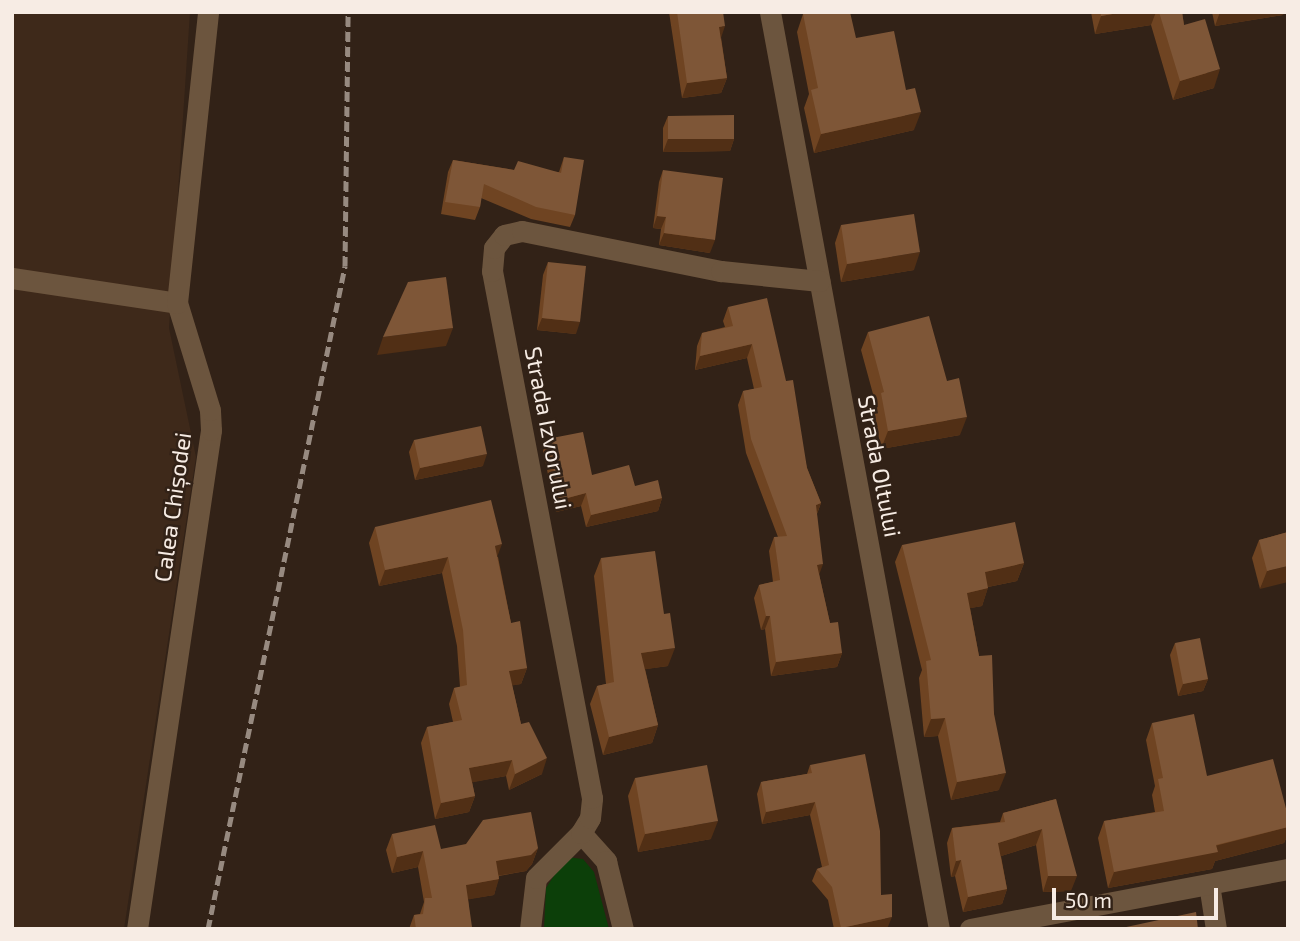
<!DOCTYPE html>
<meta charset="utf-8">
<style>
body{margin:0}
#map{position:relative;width:1300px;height:941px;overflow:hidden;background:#322217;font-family:"Exo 2",sans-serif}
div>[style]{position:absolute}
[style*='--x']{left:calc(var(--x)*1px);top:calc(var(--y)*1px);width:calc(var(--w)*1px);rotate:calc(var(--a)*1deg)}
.built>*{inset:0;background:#3e291a}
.green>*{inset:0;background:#0c3f09}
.minor>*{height:21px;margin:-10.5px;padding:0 10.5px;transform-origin:10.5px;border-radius:10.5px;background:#6c553e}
.rail>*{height:5px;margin-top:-2.5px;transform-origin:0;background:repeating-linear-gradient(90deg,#978a80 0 10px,transparent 0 15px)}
.wall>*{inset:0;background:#6f4422}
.shaded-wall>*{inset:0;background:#512f15}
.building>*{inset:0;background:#7e5637}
span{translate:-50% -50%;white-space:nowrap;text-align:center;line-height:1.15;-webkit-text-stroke:5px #322217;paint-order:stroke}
.street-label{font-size:23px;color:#f7ece4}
.frame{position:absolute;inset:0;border:14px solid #f7ece4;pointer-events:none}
.scale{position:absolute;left:1052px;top:888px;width:166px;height:32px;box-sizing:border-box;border:4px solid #f7ece4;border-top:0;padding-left:9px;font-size:21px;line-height:24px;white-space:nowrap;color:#f7ece4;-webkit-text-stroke:5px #322217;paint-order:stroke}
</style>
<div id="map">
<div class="built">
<div style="clip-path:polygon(12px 12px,190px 12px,169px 328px,196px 457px,124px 929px,12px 929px)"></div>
</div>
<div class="green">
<div style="clip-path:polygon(566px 857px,583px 859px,594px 872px,609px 929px,544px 929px,546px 888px)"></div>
</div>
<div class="minor">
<div style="--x:770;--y:12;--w:932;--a:79.56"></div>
<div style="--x:12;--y:278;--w:167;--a:8.6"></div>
<div style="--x:581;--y:833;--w:38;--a:48"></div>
<div style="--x:606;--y:861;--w:70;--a:76"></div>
<div style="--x:1209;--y:884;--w:46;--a:81.2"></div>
<div style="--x:137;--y:929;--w:504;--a:-81.56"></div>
<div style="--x:211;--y:430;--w:20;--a:-93"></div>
<div style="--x:210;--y:410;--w:112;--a:-107.1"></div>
<div style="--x:177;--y:303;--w:293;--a:-83.9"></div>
<div style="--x:530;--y:929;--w:51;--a:-83.3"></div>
<div style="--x:536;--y:878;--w:64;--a:-45"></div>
<div style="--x:581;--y:833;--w:17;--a:-59"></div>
<div style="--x:590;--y:818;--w:20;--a:-84"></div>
<div style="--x:592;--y:798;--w:536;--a:-100.74"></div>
<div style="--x:492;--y:271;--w:23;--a:-85"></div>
<div style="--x:494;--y:248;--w:16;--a:-52"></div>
<div style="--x:504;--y:235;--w:18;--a:-13"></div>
<div style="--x:522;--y:231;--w:203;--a:11.4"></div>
<div style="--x:721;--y:271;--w:99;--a:5.8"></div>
<div style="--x:970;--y:929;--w:324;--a:-10.7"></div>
</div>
<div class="rail">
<div style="--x:208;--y:929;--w:677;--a:-78.32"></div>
<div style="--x:345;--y:266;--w:254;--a:-89.3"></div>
</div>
<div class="wall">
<div style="clip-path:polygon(669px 12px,723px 12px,721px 37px,727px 78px,721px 93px,682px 98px)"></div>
<div style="clip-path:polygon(1091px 12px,1182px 12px,1184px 25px,1214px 88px,1173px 100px,1151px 25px,1095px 34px)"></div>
<div style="clip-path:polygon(1212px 12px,1284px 12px,1283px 15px,1215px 26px)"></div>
<div style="clip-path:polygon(803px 14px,856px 38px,914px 130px,814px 153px,804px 108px,809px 94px,797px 32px)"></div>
<div style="clip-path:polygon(668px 116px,734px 139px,730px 151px,663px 152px,663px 128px)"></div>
<div style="clip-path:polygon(564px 157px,575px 215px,570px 227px,531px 219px,481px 198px,480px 207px,475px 220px,441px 214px,448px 172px,453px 160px,514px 170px,559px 172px)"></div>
<div style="clip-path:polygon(663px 170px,710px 253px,659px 245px,661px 229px,653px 228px,659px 182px)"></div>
<div style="clip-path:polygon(841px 225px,914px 270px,841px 282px,835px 243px)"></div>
<div style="clip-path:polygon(548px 262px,576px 334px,537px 330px,543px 275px)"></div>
<div style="clip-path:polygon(728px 307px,786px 381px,807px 468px,821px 503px,817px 514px,819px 574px,830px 623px,842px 653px,837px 667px,771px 676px,765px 629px,761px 630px,754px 598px,759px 585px,773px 582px,769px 551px,774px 537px,778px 537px,746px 453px,738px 405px,743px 391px,754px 389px,747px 358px,695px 370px,697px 346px,702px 333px,725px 327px,723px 321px)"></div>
<div style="clip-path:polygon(868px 332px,960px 435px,881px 449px,874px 411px,876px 405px,861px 350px)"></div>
<div style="clip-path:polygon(547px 439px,592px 475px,635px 486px,662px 498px,658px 511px,586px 527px,581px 506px,556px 512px,543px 451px)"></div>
<div style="clip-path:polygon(414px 440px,483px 466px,415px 480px,409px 452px)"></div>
<div style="clip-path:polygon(375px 527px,498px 557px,511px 623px,527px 668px,521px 684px,512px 685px,521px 724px,542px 774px,509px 790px,506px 776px,472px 782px,475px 796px,469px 812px,435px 819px,421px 743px,427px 727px,453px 722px,449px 704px,454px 688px,460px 687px,457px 646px,442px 573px,379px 586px,369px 543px)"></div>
<div style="clip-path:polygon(1288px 532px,1260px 589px,1252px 558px,1259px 540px)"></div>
<div style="clip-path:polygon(902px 545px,1024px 563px,1017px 581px,988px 587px,982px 606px,970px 608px,979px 656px,994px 714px,999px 790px,951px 800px,938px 736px,924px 737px,919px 678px,922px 670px,895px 562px)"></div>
<div style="clip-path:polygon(601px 558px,668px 666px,645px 669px,658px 725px,652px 743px,603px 755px,590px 704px,597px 686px,606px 684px,594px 576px)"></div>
<div style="clip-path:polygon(1175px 643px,1208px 679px,1203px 691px,1178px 696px,1170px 655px)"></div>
<div style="clip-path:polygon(1152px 723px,1207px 776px,1288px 816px,1288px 834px,1284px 843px,1215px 861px,1212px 869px,1108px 888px,1098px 838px,1104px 821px,1155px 812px,1152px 795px,1155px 786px,1146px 740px)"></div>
<div style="clip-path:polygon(810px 765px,881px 895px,887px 929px,834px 929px,828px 900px,812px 881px,817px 869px,822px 867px,810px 815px,762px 824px,757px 794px,761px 782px,807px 774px)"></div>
<div style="clip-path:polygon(635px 778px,711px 839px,638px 852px,628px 796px)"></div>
<div style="clip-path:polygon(1056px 799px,1071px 891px,1043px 892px,1036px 845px,1001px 856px,1007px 889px,1002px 904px,963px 912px,955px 876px,951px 877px,947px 843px,952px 828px,1000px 822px,1003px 813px)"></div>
<div style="clip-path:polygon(392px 834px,441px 849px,538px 848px,532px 864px,526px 871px,499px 876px,494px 895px,468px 899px,471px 929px,409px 929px,414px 915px,420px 914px,424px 902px,418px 867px,392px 873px,386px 850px)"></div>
</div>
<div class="shaded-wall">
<div style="clip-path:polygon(1124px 12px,1156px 12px,1151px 25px,1095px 34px,1101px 16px)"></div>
<div style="clip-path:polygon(1220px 12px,1284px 12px,1283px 15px,1215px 26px)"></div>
<div style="clip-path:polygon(725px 26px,720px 41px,719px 27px)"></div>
<div style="clip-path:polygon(1220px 69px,1214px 88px,1173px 100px,1180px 81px)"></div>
<div style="clip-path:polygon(727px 78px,721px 93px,682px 98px,687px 83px)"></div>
<div style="clip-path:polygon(921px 112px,914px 130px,814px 153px,821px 134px)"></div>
<div style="clip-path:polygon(668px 139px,734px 139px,730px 151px,663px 152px)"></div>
<div style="clip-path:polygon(657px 216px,666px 217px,661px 229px,653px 228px)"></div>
<div style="clip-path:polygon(664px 233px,715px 240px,710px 253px,659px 245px)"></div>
<div style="clip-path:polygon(920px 252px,914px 270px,841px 282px,847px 264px)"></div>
<div style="clip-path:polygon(542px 318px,580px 322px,576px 334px,537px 330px)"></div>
<div style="clip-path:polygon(453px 328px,446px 346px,377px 355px,383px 337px)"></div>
<div style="clip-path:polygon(752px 344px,747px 358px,695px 370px,700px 356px)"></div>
<div style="clip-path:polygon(967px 417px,960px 435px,881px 449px,888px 431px)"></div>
<div style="clip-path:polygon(487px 454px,483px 466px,415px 480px,420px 468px)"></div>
<div style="clip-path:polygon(586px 493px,581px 506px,556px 512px,560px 500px)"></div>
<div style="clip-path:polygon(662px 498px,658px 511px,586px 527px,591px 515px)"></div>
<div style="clip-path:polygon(821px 503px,816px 516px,816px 505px)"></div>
<div style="clip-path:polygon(502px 544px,496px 560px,495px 546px)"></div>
<div style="clip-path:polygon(448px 557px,442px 573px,379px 586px,385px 570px)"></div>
<div style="clip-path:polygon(1024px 563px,1017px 581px,978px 589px,985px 572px)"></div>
<div style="clip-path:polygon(823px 564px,818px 578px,817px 565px)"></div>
<div style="clip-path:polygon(1288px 566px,1288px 582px,1260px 589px,1267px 571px)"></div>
<div style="clip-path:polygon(988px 588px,982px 606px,961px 610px,967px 593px)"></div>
<div style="clip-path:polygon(766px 616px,770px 616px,765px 629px,761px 630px)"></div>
<div style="clip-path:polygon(675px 648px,668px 666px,634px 671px,641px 653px)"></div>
<div style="clip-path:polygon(842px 653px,837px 667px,771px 676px,776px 662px)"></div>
<div style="clip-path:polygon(527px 668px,521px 684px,503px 687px,509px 671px)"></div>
<div style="clip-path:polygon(1208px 679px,1203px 691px,1178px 696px,1183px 684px)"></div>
<div style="clip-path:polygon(945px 718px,938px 736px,924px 737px,931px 719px)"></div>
<div style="clip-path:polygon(658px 725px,652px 743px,603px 755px,609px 737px)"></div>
<div style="clip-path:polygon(547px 758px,542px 774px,509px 790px,515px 774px)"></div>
<div style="clip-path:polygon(512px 760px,506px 776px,464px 784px,469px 768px)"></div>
<div style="clip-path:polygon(1006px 773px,999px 790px,951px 800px,957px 782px)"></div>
<div style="clip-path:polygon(475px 796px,469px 812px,435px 819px,441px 803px)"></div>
<div style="clip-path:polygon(815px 802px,810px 815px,762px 824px,766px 812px)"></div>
<div style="clip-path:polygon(718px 821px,711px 839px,638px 852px,645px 834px)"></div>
<div style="clip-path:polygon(1288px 827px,1288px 834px,1284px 843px,1215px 861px,1212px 869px,1108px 888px,1114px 872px)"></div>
<div style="clip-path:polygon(1042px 829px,1036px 845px,992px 859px,998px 843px)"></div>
<div style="clip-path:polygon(538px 848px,532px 864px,526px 871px,490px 877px,496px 861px)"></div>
<div style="clip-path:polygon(423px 851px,418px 867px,392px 873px,397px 857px)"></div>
<div style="clip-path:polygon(961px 860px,955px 876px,951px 877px,956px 861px)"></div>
<div style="clip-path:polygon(1048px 876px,1077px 876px,1071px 891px,1043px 892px)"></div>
<div style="clip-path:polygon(499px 879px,494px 895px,460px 901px,466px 885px)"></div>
<div style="clip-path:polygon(1007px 889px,1002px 904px,963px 912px,968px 897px)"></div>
<div style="clip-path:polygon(892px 917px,887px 929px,840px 929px,841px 928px)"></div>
</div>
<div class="building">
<div style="clip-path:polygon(677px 12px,723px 12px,725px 26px,719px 27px,727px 78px,687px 83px)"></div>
<div style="clip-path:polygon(814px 12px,850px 12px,856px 38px,894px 31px,906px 90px,915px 88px,921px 112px,821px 134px,811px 90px,818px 88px,803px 14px)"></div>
<div style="clip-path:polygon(1101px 12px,1124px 12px,1101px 16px)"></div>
<div style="clip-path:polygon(1159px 12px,1182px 12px,1184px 25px,1205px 19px,1220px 69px,1180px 81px)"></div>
<div style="clip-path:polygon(734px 115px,734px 139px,668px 139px,668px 116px)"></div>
<div style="clip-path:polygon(564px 157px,584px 160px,575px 215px,536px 207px,484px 184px,480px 207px,445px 202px,453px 160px,514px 170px,518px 161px,561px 173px)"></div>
<div style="clip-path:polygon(663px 170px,723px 178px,715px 240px,664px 233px,666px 217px,657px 216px)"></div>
<div style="clip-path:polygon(914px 214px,920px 252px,847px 264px,841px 225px)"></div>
<div style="clip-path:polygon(548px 262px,586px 266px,580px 322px,542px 318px)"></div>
<div style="clip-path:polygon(446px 277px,453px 328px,383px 337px,408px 282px)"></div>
<div style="clip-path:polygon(767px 298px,786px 381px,793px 380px,807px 468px,821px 503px,816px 505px,823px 564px,817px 565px,830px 623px,838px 622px,842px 653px,776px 662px,770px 616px,766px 616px,759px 585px,780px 580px,774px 537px,787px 536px,751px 439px,743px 391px,762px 387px,752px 344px,700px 356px,702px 333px,733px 326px,728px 307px)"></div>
<div style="clip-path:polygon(929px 316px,947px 381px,959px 378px,967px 417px,888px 431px,881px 393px,884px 392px,868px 332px)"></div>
<div style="clip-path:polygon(481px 426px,487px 454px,420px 468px,414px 440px)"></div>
<div style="clip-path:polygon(583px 432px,592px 475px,629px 465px,635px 486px,658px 480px,662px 498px,591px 515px,586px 493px,560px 500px,547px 439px)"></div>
<div style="clip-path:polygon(491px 500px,502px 544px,495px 546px,511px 623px,520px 621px,527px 668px,509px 671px,521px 724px,529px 722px,547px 758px,515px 774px,512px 760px,469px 768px,475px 796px,441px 803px,427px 727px,462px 720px,454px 688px,467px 685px,463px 630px,448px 557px,385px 570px,375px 527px)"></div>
<div style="clip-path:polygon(1015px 522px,1024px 563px,985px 572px,988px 588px,967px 593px,979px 656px,992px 655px,994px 714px,1006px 773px,957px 782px,945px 718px,931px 719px,926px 661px,931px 660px,902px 545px)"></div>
<div style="clip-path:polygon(1288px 532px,1288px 566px,1267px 571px,1259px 540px)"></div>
<div style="clip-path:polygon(655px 551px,664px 614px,670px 613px,675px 648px,641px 653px,658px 725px,609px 737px,597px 686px,614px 682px,601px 558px)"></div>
<div style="clip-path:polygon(1200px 638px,1208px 679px,1183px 684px,1175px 643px)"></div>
<div style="clip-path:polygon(1194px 714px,1207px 776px,1273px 759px,1288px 816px,1288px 827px,1216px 845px,1218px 852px,1114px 872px,1104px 821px,1164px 811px,1158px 779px,1163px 778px,1152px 723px)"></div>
<div style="clip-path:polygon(865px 754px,880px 831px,881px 895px,892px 894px,892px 917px,841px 928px,832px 887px,817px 869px,829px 865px,815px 802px,766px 812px,761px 782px,812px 773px,810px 765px)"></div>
<div style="clip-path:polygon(707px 765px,718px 821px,645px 834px,635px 778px)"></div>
<div style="clip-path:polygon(1056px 799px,1077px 876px,1048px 876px,1042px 829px,998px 843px,1007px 889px,968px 897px,961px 860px,956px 861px,952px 828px,1005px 822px,1003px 813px)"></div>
<div style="clip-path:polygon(531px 812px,538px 848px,531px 855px,496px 861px,499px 879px,466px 885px,472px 927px,459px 929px,416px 929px,414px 915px,423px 914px,425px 898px,432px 898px,423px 851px,397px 857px,392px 834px,435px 825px,441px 849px,466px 844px,483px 820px)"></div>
<div style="clip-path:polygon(1196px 912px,1198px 929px,1117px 929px)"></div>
</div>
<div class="street-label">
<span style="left:549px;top:428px;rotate:79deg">Strada Izvorului</span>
<span style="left:880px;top:466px;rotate:79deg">Strada Oltului</span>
<span style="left:172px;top:507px;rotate:-82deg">Calea Chișodei</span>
</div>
<div class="frame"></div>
<div class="scale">50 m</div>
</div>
